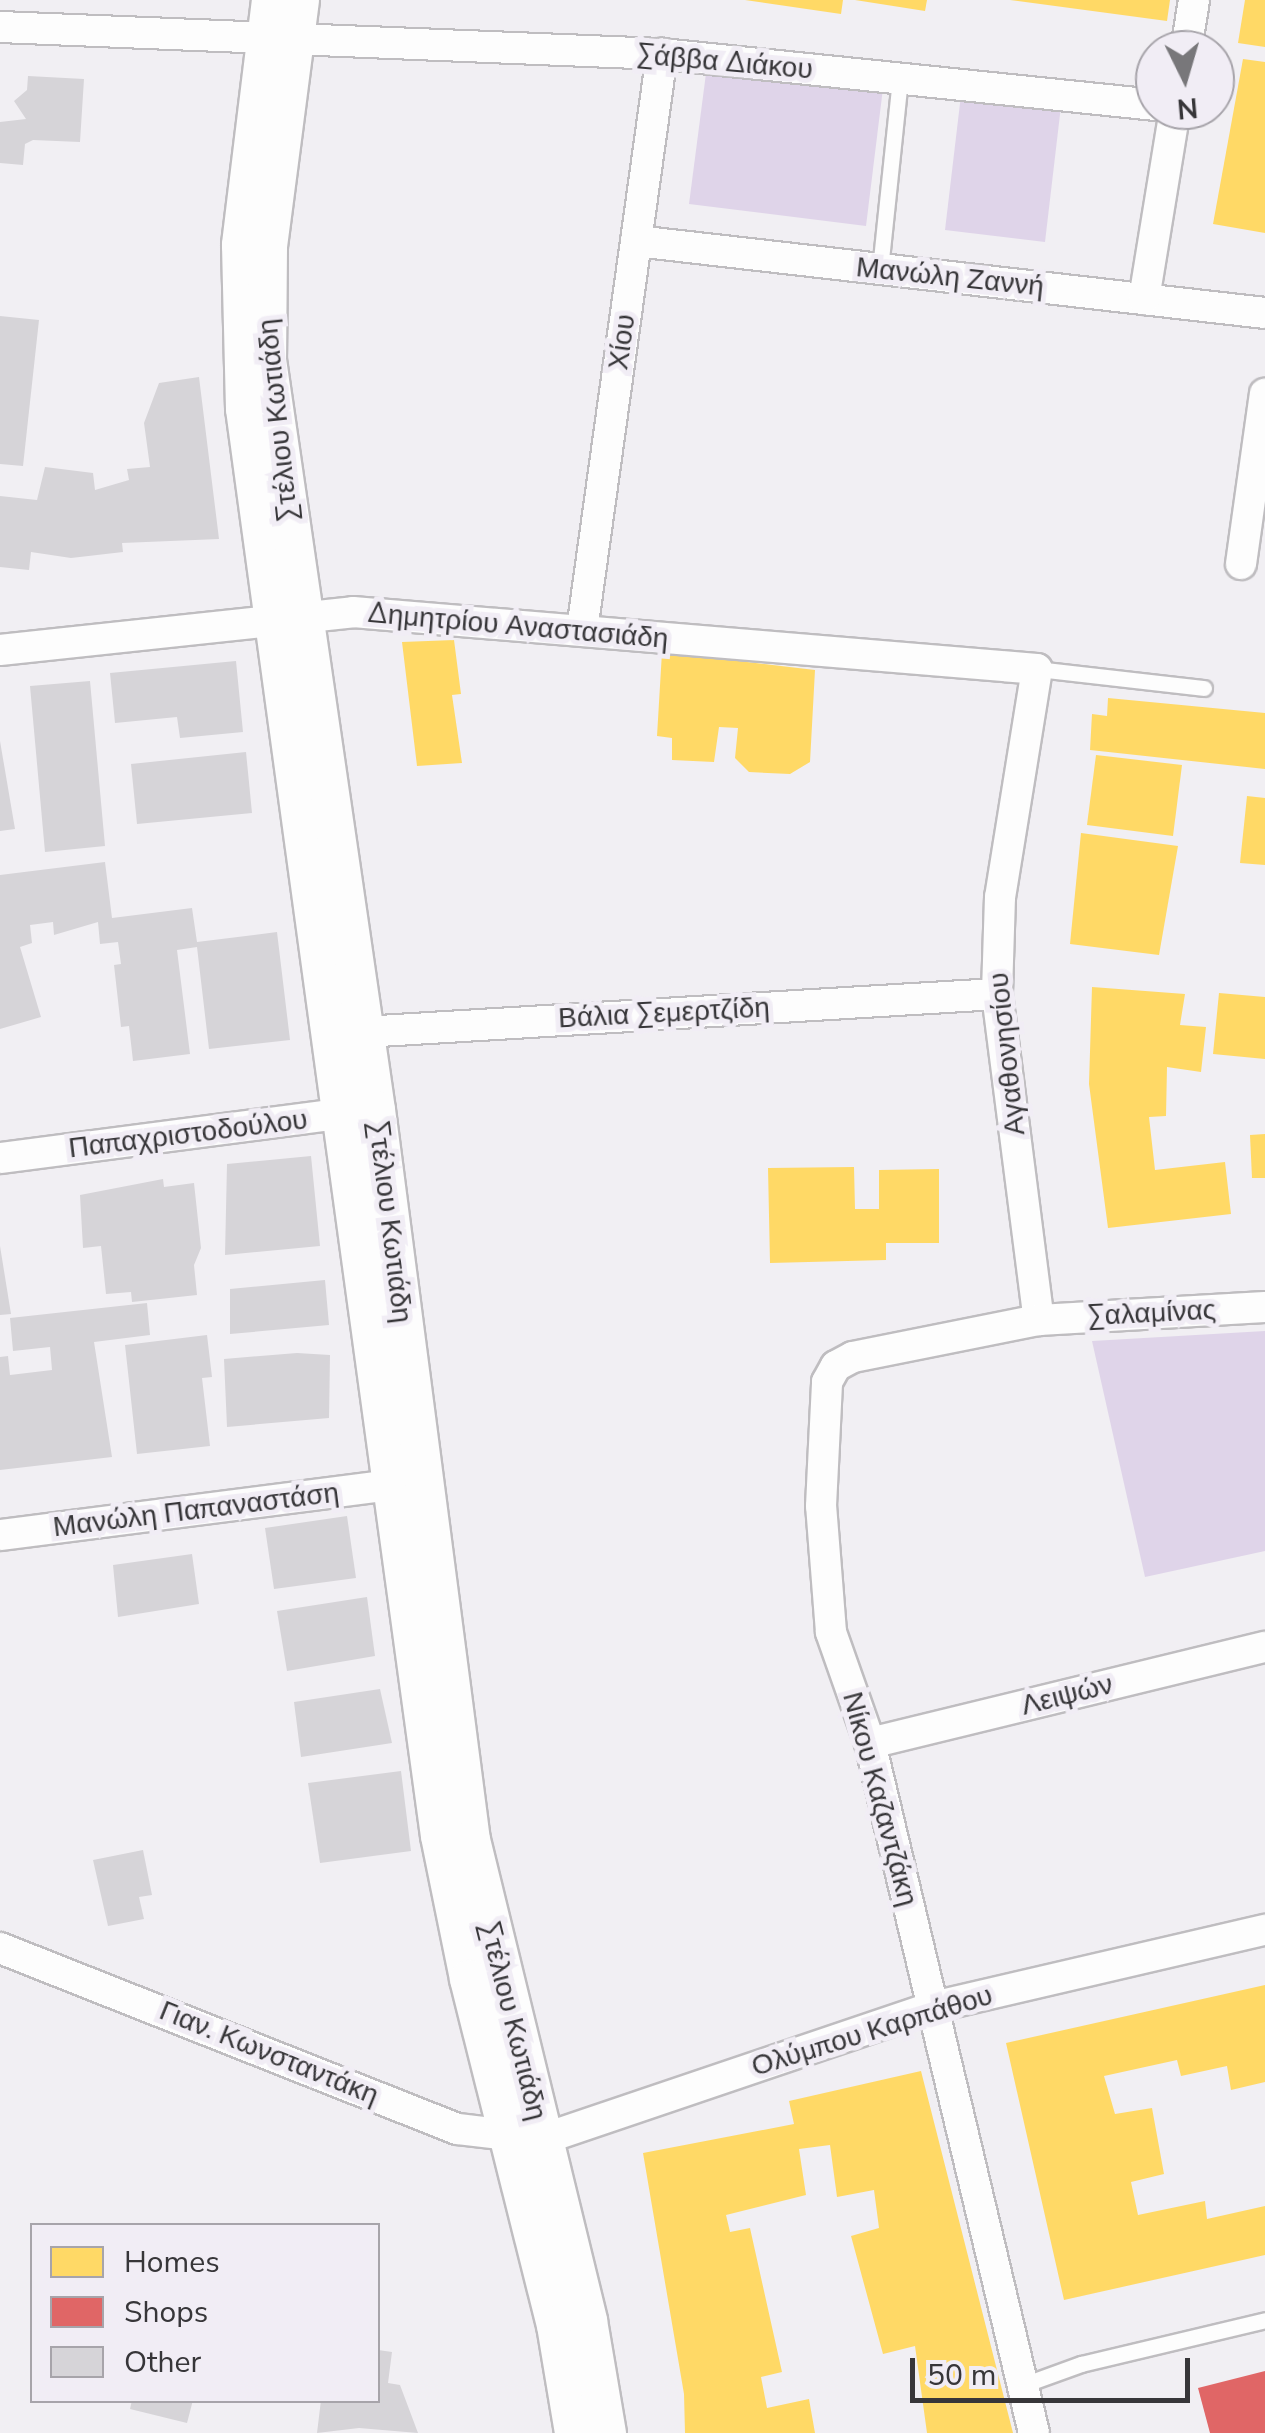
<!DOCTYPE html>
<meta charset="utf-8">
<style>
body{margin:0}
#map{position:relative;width:1265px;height:2433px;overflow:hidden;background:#f1eff3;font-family:"Nunito Sans",sans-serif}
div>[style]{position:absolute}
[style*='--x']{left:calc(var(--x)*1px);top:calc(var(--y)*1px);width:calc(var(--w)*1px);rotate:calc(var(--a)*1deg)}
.green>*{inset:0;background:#dfd4e9}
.homes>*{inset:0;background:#ffd966}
.shops>*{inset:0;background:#e06666}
.building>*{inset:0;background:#d6d4d8}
.roads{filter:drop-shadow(2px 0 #bfbdc0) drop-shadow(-2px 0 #bfbdc0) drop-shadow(0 2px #bfbdc0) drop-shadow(0 -2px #bfbdc0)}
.service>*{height:15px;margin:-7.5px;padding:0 7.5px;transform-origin:7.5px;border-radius:7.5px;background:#fdfdfd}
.minor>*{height:30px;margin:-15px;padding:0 15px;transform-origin:15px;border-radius:15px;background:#fdfdfd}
.tertiary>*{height:38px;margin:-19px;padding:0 19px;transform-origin:19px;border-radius:19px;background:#fdfdfd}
span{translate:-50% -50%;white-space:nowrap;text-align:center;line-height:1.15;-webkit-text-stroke:10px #f1edf5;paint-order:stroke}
.street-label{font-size:28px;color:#373639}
.legend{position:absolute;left:30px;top:2223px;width:350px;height:180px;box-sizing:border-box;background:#f1edf5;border:2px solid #a7a4aa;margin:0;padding:12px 18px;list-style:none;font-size:30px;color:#373639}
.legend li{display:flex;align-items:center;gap:20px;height:50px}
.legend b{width:50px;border:2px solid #a7a4aa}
.north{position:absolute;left:1135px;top:30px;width:100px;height:100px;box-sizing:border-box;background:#f1edf5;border:2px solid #a7a4aa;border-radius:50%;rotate:175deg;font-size:28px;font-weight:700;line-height:40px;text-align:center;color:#373639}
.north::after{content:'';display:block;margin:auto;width:35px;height:45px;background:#78777a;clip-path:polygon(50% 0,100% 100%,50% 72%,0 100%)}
.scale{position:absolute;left:910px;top:2358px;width:280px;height:45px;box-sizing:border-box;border:5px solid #373639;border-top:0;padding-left:12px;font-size:30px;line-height:35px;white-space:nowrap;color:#373639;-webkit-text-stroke:8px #f1edf5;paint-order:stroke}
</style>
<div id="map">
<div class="green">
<div style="clip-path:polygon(708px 58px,884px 80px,866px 226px,689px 204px)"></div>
<div style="clip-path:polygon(961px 95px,1061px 106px,1045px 242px,945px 230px)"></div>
<div style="clip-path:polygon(1265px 1331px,1265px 1551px,1145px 1577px,1092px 1341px)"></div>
</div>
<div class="homes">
<div style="clip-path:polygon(745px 0,843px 0,841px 14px)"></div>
<div style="clip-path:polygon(855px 0,927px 0,925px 11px)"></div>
<div style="clip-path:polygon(1010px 0,1170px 0,1167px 21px)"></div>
<div style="clip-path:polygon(1245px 0,1265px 0,1265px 47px,1238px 43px)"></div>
<div style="clip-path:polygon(1243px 59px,1265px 62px,1265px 233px,1213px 224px)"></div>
<div style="clip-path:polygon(454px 640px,461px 694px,452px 695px,462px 763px,417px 766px,402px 642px)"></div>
<div style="clip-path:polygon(662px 652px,815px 670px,810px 762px,790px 774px,749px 772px,735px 758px,738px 728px,719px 727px,714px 762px,672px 760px,672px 738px,657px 736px)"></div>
<div style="clip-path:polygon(1108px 698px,1265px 713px,1265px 769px,1090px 750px,1092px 714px,1107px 716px)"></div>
<div style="clip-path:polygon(1096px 755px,1182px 765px,1173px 836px,1087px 825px)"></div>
<div style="clip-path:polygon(1247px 796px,1265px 798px,1265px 865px,1240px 863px)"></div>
<div style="clip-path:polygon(1081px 833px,1178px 846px,1159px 955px,1070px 944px)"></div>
<div style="clip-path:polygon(1092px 987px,1185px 994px,1180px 1025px,1206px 1027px,1201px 1072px,1167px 1067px,1166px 1116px,1149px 1117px,1155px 1170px,1225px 1162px,1231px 1214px,1108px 1228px,1089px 1084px)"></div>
<div style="clip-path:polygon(1219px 993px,1265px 997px,1265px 1059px,1213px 1054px)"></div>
<div style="clip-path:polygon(1265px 1134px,1265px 1178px,1252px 1178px,1250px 1135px)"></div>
<div style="clip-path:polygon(854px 1167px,855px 1209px,879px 1209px,879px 1170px,939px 1169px,939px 1243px,886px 1243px,886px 1260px,770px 1263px,768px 1168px)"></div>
<div style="clip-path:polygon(1265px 1985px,1265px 2082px,1231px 2090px,1227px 2066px,1181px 2076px,1177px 2060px,1104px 2076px,1115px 2114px,1152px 2108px,1164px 2174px,1131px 2182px,1138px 2215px,1205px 2201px,1207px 2219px,1265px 2206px,1265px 2255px,1064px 2300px,1006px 2043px)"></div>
<div style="clip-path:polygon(921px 2071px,1013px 2433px,927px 2433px,915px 2346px,883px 2354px,851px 2236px,879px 2228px,874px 2190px,837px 2197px,830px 2145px,799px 2149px,806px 2195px,726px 2215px,730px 2232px,750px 2228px,782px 2372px,761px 2377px,767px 2408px,809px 2399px,815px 2433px,685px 2433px,684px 2394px,643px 2153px,794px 2124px,789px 2101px)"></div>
</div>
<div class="shops">
<div style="clip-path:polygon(1265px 2371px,1265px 2433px,1210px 2433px,1198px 2388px)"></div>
</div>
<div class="building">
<div style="clip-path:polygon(28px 76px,84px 79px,80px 142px,33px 140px,25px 144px,23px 165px,0 163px,0 122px,26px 119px,14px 101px,27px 90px)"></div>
<div style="clip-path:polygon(0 316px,39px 320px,23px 466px,0 464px)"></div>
<div style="clip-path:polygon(199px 377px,219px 539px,122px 543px,123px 552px,71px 558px,31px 552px,29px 570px,0 567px,0 496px,37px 500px,45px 467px,93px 473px,95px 490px,129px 480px,127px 469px,150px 467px,144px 423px,159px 383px)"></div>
<div style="clip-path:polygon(236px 661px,243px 732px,180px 738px,177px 717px,115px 723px,110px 673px)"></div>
<div style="clip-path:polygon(90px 681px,105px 846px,45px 852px,30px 686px)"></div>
<div style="clip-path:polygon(0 741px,15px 829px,0 831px)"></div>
<div style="clip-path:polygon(246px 752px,252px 813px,137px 824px,131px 764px)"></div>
<div style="clip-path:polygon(105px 862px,112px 918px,192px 908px,197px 942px,277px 932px,290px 1040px,209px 1049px,197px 947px,177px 950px,190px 1054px,133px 1061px,129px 1026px,121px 1027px,114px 965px,121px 964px,118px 942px,100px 944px,98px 922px,54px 935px,53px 922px,30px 925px,32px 943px,20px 947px,41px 1017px,0 1029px,0 875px)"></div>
<div style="clip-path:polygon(311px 1156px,320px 1246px,225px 1255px,227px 1164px)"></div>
<div style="clip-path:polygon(163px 1179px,164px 1187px,194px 1183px,201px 1248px,194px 1265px,197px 1295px,132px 1302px,131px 1292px,106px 1294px,101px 1246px,83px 1248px,80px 1195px)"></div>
<div style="clip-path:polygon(0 1246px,11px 1314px,0 1315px)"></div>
<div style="clip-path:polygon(325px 1280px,329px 1325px,230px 1334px,230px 1289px)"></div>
<div style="clip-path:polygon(147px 1303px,150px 1335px,94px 1342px,112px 1457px,0 1470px,0 1357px,8px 1356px,10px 1375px,52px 1370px,50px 1347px,13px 1351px,10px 1318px)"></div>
<div style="clip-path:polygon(207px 1335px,212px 1377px,202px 1378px,210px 1446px,137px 1454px,125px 1345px)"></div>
<div style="clip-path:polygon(297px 1353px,330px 1355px,329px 1418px,227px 1427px,224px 1359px)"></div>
<div style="clip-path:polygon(347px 1516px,356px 1578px,274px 1589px,265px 1528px)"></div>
<div style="clip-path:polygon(192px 1554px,199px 1604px,118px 1617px,113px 1565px)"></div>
<div style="clip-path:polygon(367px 1597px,375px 1656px,287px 1671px,277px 1611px)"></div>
<div style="clip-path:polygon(380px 1689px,392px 1743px,301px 1757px,294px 1702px)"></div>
<div style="clip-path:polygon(401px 1771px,411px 1851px,320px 1863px,308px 1783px)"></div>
<div style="clip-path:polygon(143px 1850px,152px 1895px,139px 1897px,144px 1919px,108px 1926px,93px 1860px)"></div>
<div style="clip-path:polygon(378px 2350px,392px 2352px,388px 2383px,400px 2385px,418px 2433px,359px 2428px,317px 2433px,321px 2400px,378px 2400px)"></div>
<div style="clip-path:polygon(132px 2400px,193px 2400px,187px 2423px,130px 2409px)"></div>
</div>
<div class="roads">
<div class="service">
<div style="--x:880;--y:269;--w:191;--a:-84"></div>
<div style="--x:1037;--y:669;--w:168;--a:6.5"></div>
<div style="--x:1023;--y:2385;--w:62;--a:-19.9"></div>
<div style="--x:1081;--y:2364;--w:189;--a:-13.4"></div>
</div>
<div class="minor">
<div style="--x:0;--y:27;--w:663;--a:2.34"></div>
<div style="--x:662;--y:54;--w:496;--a:5.9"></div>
<div style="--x:1186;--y:50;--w:51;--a:-80.9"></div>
<div style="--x:636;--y:241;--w:633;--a:6.53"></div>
<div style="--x:1144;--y:299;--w:192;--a:-80.7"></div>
<div style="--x:1241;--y:564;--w:172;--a:-82"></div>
<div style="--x:582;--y:630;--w:582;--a:-82.09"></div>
<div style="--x:0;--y:650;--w:355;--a:-6.1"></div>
<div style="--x:353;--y:612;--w:686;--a:4.76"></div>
<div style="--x:1037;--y:669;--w:231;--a:99.2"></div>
<div style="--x:1000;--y:897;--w:97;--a:91.8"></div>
<div style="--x:997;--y:994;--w:329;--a:82.7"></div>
<div style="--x:346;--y:1033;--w:652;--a:-3.43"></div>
<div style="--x:0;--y:1158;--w:366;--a:-7.4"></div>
<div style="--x:0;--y:1535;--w:394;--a:-7.3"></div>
<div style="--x:870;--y:1743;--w:406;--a:-13.7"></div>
<div style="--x:0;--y:1948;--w:492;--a:21.6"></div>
<div style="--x:458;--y:2129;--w:86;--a:6.7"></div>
<div style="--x:543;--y:2139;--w:412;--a:-18.7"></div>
<div style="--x:933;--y:2007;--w:341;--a:-13.1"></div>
<div style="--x:1034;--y:2433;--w:709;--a:-103.37"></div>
<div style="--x:870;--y:1743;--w:118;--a:-109.4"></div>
<div style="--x:831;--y:1632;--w:126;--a:-94.5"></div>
<div style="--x:821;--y:1506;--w:124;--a:-87.2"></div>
<div style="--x:827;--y:1382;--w:18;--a:-61"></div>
<div style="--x:836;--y:1366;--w:19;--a:-28"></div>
<div style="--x:853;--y:1357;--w:190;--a:-11.3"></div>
<div style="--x:1039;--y:1320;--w:226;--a:-3.3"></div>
</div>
<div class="tertiary">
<div style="--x:271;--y:0;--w:247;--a:97"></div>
<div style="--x:241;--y:245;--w:164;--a:88.6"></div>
<div style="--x:245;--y:409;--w:1440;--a:82.22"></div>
<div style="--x:440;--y:1836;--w:146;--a:78.5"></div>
<div style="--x:469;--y:1979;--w:357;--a:75.9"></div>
<div style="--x:556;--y:2325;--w:109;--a:80.5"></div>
<div style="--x:300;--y:0;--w:249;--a:97.4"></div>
<div style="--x:268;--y:247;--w:113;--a:90.5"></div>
<div style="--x:267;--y:360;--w:758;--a:81.73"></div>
<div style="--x:376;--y:1110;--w:736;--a:82.59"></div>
<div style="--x:471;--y:1840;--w:495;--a:76.3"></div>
<div style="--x:588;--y:2321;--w:114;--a:80.4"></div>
</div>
</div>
<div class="street-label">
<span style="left:725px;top:62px;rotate:5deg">Σάββα Διάκου</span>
<span style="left:950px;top:277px;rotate:6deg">Μανώλη Ζαννή</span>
<span style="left:622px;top:342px;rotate:-82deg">Χίου</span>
<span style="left:278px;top:420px;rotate:-96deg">Στέλιου Κωτιάδη</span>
<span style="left:518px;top:626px;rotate:5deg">Δημητρίου Αναστασιάδη</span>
<span style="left:664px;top:1013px;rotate:-3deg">Βάλια Σεμερτζίδη</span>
<span style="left:1007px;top:1054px;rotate:-96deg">Αγαθονησίου</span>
<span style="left:188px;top:1134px;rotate:-7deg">Παπαχριστοδούλου</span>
<span style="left:390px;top:1222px;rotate:83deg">Στέλιου Κωτιάδη</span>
<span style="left:1152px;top:1313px;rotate:-3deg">Σαλαμίνας</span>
<span style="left:196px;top:1510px;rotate:-7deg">Μανώλη Παπαναστάση</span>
<span style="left:1067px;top:1695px;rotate:-14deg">Λειψών</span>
<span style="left:880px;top:1799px;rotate:75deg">Νίκου Καζαντζάκη</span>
<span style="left:513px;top:2021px;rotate:76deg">Στέλιου Κωτιάδη</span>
<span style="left:872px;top:2031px;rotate:-17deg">Ολύμπου Καρπάθου</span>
<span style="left:269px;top:2053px;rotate:22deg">Γιαν. Κωνσταντάκη</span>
</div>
<ul class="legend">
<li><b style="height:28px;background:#ffd966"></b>Homes</li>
<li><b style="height:28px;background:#e06666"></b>Shops</li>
<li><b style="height:28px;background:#d6d4d8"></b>Other</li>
</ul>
<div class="north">N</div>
<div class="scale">50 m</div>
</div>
